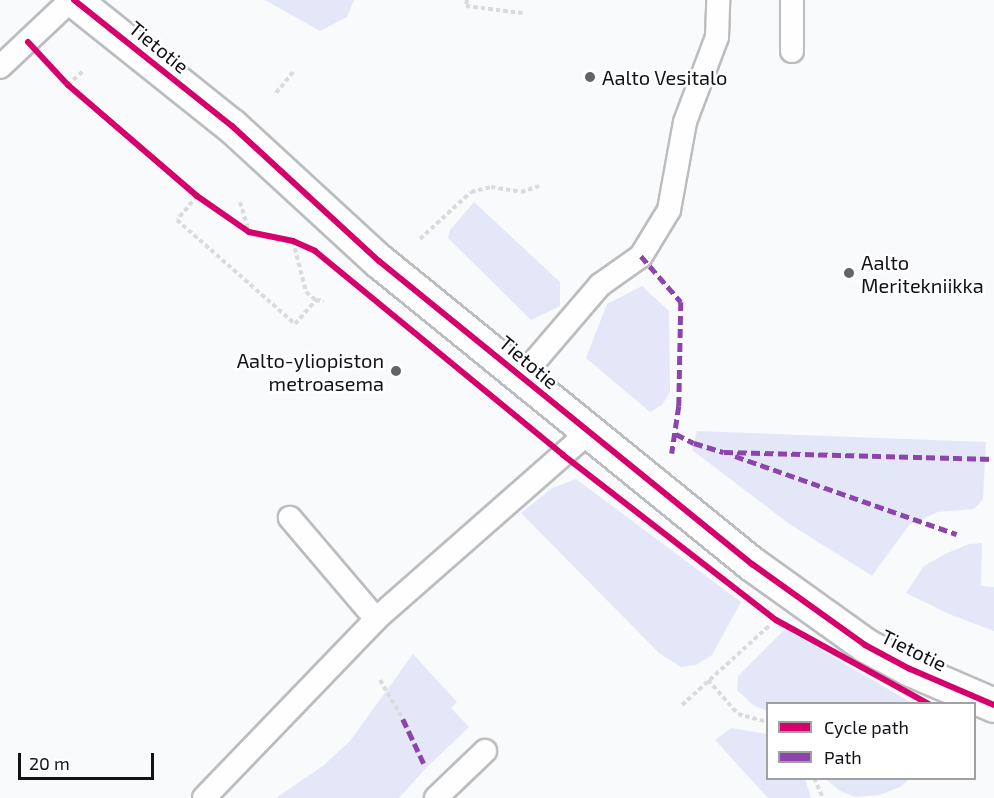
<!DOCTYPE html>
<style>
body{margin:0}
#map{position:relative;width:994px;height:798px;overflow:hidden;background:#f9fafb;font-family:"Exo 2",sans-serif}
div>[style]{position:absolute}
[style*='--x']{left:calc(var(--x)*1px);top:calc(var(--y)*1px);width:calc(var(--w)*1px);rotate:calc(var(--a)*1deg)}
.green>*{inset:0;background:#e4e7f8}
.path>*{height:4px;margin-top:-2px;transform-origin:0;background:repeating-linear-gradient(90deg,#dbdbdc 0 4.5px,transparent 0 7.5px)}
.roads{filter:drop-shadow(2px 0 #bcbdc0) drop-shadow(-2px 0 #bcbdc0) drop-shadow(0 2px #bcbdc0) drop-shadow(0 -2px #bcbdc0)}
.lane>*{height:22px;margin:-11px;padding:0 11px;transform-origin:11px;border-radius:11px;background:#fefefe}
.street>*{height:33px;margin:-16.5px;padding:0 16.5px;transform-origin:16.5px;border-radius:16.5px;background:#fefefe}
.quiet>*{height:4.5px;margin-top:-2.25px;transform-origin:0;background:repeating-linear-gradient(90deg,#8e44ad 0 9px,transparent 0 13.5px)}
.cycleway>*{height:6px;margin:-3px;padding:0 3px;transform-origin:3px;border-radius:3px;background:#d6006c}
.dots>*{width:16px;height:16px;translate:-50% -50%;box-sizing:border-box;border:3px solid #fff;border-radius:50%}
span{translate:-50% -50%;white-space:nowrap;text-align:center;line-height:1.15;-webkit-text-stroke:5px #fff;paint-order:stroke}
.street-label{font-size:20px;color:#121319}
.poi-label{font-size:20px;color:#121319}
.left{translate:0 -50%;text-align:left}
.right{translate:-100% -50%;text-align:right}
.legend{position:absolute;left:766px;top:702px;width:210px;height:78px;box-sizing:border-box;background:#fff;border:2px solid #a0a1a3;margin:0;padding:8px 10px;list-style:none;font-size:18px;color:#121319}
.legend li{display:flex;align-items:center;gap:12px;height:30px}
.legend b{width:30px;border:2px solid #a0a1a3}
.scale{position:absolute;left:18px;top:753px;width:136px;height:27px;box-sizing:border-box;border:3px solid #121319;border-top:0;padding-left:8px;font-size:18px;line-height:21px;white-space:nowrap;color:#121319;-webkit-text-stroke:4px #fff;paint-order:stroke}
</style>
<div id="map">
<div class="green">
<div style="clip-path:polygon(265px 0,354px 0,347px 17px,320px 31px)"></div>
<div style="clip-path:polygon(474px 202px,560px 282px,560px 306px,531px 320px,448px 238px,450px 230px)"></div>
<div style="clip-path:polygon(642px 286px,669px 311px,670px 392px,662px 405px,650px 412px,586px 358px,607px 304px)"></div>
<div style="clip-path:polygon(697px 431px,986px 442px,983px 499px,974px 509px,938px 512px,909px 525px,872px 576px,788px 523px,692px 450px)"></div>
<div style="clip-path:polygon(576px 479px,741px 602px,712px 655px,696px 665px,681px 667px,659px 653px,521px 513px,552px 488px)"></div>
<div style="clip-path:polygon(982px 543px,981px 586px,994px 587px,994px 631px,949px 614px,906px 593px,924px 566px,945px 554px,969px 544px)"></div>
<div style="clip-path:polygon(785px 629px,912px 703px,768px 704px,767px 711px,753px 705px,737px 690px,738px 676px)"></div>
<div style="clip-path:polygon(413px 654px,457px 702px,451px 708px,469px 727px,426px 768px,399px 798px,276px 798px,324px 765px,350px 741px)"></div>
<div style="clip-path:polygon(731px 728px,767px 734px,768px 778px,805px 779px,811px 798px,768px 798px,715px 740px)"></div>
<div style="clip-path:polygon(826px 779px,909px 779px,900px 787px,879px 795px,856px 797px,840px 791px)"></div>
</div>
<div class="path">
<div style="--x:467;--y:0;--w:6;--a:99"></div>
<div style="--x:466;--y:6;--w:57;--a:7"></div>
<div style="--x:68;--y:85;--w:21;--a:-43"></div>
<div style="--x:276;--y:93;--w:28;--a:-51"></div>
<div style="--x:197;--y:196;--w:31;--a:130"></div>
<div style="--x:177;--y:220;--w:157;--a:41.4"></div>
<div style="--x:295;--y:324;--w:32;--a:-49"></div>
<div style="--x:240;--y:202;--w:31;--a:73"></div>
<div style="--x:420;--y:239;--w:69;--a:-42.7"></div>
<div style="--x:471;--y:192;--w:21;--a:-14"></div>
<div style="--x:491;--y:187;--w:30;--a:9"></div>
<div style="--x:521;--y:192;--w:19;--a:-18"></div>
<div style="--x:293;--y:241;--w:53;--a:75.7"></div>
<div style="--x:306;--y:292;--w:13;--a:39"></div>
<div style="--x:316;--y:300;--w:8;--a:7"></div>
<div style="--x:380;--y:680;--w:45;--a:59.5"></div>
<div style="--x:708;--y:680;--w:45;--a:48.6"></div>
<div style="--x:738;--y:714;--w:31;--a:15"></div>
<div style="--x:682;--y:705;--w:119;--a:-42.3"></div>
<div style="--x:814;--y:778;--w:22;--a:66"></div>
</div>
<div class="roads">
<div class="lane">
<div style="--x:792;--y:51;--w:51;--a:-90"></div>
<div style="--x:0;--y:67;--w:98;--a:-43.3"></div>
<div style="--x:522;--y:376;--w:120;--a:-49.4"></div>
<div style="--x:600;--y:285;--w:50;--a:-35.3"></div>
<div style="--x:641;--y:256;--w:54;--a:-58.7"></div>
<div style="--x:669;--y:210;--w:89;--a:-79.7"></div>
<div style="--x:685;--y:122;--w:91;--a:-69.4"></div>
<div style="--x:717;--y:37;--w:37;--a:-88"></div>
<div style="--x:376;--y:619;--w:282;--a:-41.3"></div>
<div style="--x:204;--y:798;--w:248;--a:-46.1"></div>
<div style="--x:376;--y:619;--w:133;--a:-130.4"></div>
<div style="--x:436;--y:798;--w:68;--a:-43.8"></div>
</div>
<div class="street">
<div style="--x:74;--y:0;--w:202;--a:38.6"></div>
<div style="--x:232;--y:126;--w:200;--a:42.6"></div>
<div style="--x:379;--y:261;--w:481;--a:39.1"></div>
<div style="--x:752;--y:564;--w:139;--a:35.6"></div>
<div style="--x:865;--y:645;--w:51;--a:28.1"></div>
<div style="--x:910;--y:669;--w:91;--a:23.2"></div>
</div>
</div>
<div class="quiet">
<div style="--x:641;--y:256;--w:61;--a:49"></div>
<div style="--x:681;--y:302;--w:104;--a:91.1"></div>
<div style="--x:679;--y:406;--w:48;--a:98.5"></div>
<div style="--x:676;--y:434;--w:20;--a:27"></div>
<div style="--x:694;--y:443;--w:31;--a:17"></div>
<div style="--x:724;--y:452;--w:270;--a:1.5"></div>
<div style="--x:735;--y:456;--w:235;--a:19.4"></div>
<div style="--x:403;--y:719;--w:54;--a:64.9"></div>
</div>
<div class="cycleway">
<div style="--x:74;--y:0;--w:202;--a:38.6"></div>
<div style="--x:232;--y:126;--w:200;--a:42.6"></div>
<div style="--x:379;--y:261;--w:481;--a:39.1"></div>
<div style="--x:752;--y:564;--w:139;--a:35.6"></div>
<div style="--x:865;--y:645;--w:51;--a:28.1"></div>
<div style="--x:910;--y:669;--w:91;--a:23.2"></div>
<div style="--x:28;--y:42;--w:59;--a:47.1"></div>
<div style="--x:68;--y:85;--w:170;--a:40.7"></div>
<div style="--x:197;--y:196;--w:63;--a:34.7"></div>
<div style="--x:249;--y:232;--w:45;--a:11.6"></div>
<div style="--x:293;--y:241;--w:24;--a:24"></div>
<div style="--x:315;--y:251;--w:321;--a:39.4"></div>
<div style="--x:563;--y:455;--w:269;--a:37.8"></div>
<div style="--x:776;--y:620;--w:175;--a:28.8"></div>
</div>
<div class="dots">
<div style="left:590px;top:77px;background:#636468"></div>
<div style="left:849px;top:273px;background:#636468"></div>
<div style="left:396px;top:371px;background:#636468"></div>
</div>
<div class="street-label">
<span style="left:159px;top:47px;rotate:39deg">Tietotie</span>
<span style="left:529px;top:362px;rotate:40deg">Tietotie</span>
<span style="left:914px;top:650px;rotate:26deg">Tietotie</span>
</div>
<div class="poi-label">
<span class="left" style="left:602px;top:77px">Aalto Vesitalo</span>
<span class="left" style="left:861px;top:274px">Aalto<br>Meritekniikka</span>
<span class="right" style="left:384px;top:372px">Aalto-yliopiston<br>metroasema</span>
</div>
<ul class="legend">
<li><b style="height:8px;background:#d6006c"></b>Cycle path</li>
<li><b style="height:8px;background:#8e44ad"></b>Path</li>
</ul>
<div class="scale">20 m</div>
</div>
